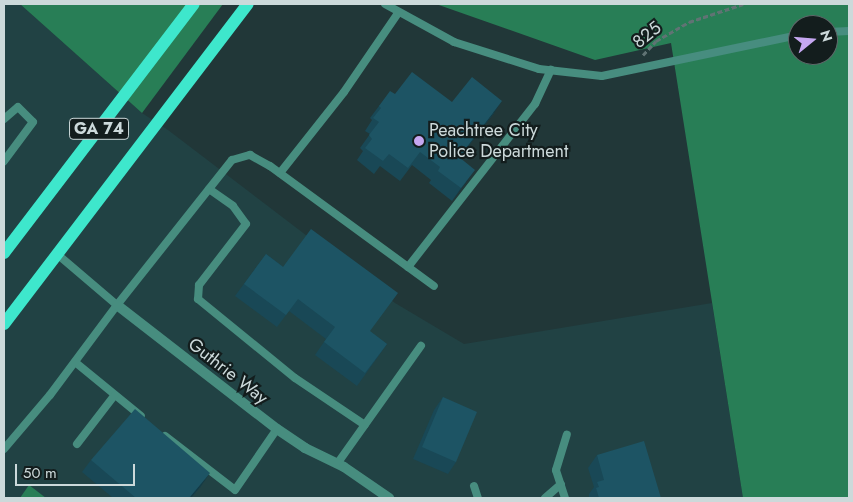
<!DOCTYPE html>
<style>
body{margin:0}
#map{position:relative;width:853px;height:502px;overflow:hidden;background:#213738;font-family:Jost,sans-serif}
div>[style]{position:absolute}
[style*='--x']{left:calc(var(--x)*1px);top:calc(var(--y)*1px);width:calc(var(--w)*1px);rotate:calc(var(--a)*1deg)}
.built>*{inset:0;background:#214244}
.forest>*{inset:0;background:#287e56}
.path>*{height:3px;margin-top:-1.5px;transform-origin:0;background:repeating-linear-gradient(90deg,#607374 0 5px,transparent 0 7.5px)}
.lane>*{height:8px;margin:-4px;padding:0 4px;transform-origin:4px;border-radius:4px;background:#478d7f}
.street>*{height:10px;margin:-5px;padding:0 5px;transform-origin:5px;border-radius:5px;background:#478d7f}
.primary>*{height:12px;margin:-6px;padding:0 6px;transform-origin:6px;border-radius:6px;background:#3ee7cc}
.wall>*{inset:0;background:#194856}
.shaded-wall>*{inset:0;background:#143b46}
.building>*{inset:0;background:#1d5464}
.dots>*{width:14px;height:14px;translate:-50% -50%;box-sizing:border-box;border:2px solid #131d1d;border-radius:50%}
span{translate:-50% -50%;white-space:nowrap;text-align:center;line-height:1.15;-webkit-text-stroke:4.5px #131d1d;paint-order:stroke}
.shield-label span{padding:1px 4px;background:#131d1d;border:1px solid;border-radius:4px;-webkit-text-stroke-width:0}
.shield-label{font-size:16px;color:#ccd9da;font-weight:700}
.street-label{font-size:18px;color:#ccd9da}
.poi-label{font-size:18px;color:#ccd9da}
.left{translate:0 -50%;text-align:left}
.frame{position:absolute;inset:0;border:5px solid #ccd9da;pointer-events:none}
.north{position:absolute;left:788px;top:15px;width:50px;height:50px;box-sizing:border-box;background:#131d1d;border:1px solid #5d6869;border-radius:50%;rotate:73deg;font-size:14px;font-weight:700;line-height:20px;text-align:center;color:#ccd9da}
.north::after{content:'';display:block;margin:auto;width:18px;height:22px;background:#c5a7f1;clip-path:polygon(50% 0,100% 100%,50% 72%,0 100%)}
.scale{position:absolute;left:15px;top:464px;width:120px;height:22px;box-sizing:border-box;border:2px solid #ccd9da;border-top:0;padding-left:6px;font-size:15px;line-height:18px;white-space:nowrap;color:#ccd9da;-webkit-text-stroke:4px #131d1d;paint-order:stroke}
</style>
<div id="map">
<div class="built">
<div style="clip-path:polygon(4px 4px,20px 4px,142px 113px,168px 130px,395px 303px,464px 344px,712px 303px,743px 498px,4px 498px)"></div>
</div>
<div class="forest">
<div style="clip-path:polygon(20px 4px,223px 4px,142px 113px)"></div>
<div style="clip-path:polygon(evenodd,436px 4px,849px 4px,849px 498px,743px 498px,671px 43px,595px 60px,436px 4px,798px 25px,828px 25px,828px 55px,798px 55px,798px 25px)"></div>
<div style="clip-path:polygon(29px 485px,46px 498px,20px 498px)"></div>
</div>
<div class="path">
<div style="--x:643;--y:55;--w:19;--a:-47"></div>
<div style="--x:656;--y:41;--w:38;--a:-30"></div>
<div style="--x:689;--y:22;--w:57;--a:-18.4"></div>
</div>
<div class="lane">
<div style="--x:385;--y:4;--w:79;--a:28.8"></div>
<div style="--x:454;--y:42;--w:89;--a:17.6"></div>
<div style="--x:539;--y:69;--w:63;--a:6.3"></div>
<div style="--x:602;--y:76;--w:200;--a:-11.8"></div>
<div style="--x:828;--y:32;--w:21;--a:-3"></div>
<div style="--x:4;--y:119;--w:18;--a:-41"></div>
<div style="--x:18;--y:107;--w:21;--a:45"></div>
<div style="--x:33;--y:122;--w:49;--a:126.6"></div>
<div style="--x:280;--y:173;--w:103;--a:-51.7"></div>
<div style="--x:344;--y:92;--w:96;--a:-55.6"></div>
<div style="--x:209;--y:189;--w:29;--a:35"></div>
<div style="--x:233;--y:206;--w:22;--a:54"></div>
<div style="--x:246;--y:224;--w:77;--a:127.6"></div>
<div style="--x:199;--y:285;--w:14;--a:94"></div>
<div style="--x:198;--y:299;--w:125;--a:39.2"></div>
<div style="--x:295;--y:378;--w:84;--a:33.9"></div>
<div style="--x:57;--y:254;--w:79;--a:40.4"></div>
<div style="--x:408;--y:267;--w:207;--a:-52.1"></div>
<div style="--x:535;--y:104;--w:38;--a:-65"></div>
<div style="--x:75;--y:362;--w:85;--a:39.3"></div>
<div style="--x:165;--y:436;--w:88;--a:37.6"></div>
<div style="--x:235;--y:490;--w:74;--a:-55.5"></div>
<div style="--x:77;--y:444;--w:61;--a:-52.4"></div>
<div style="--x:4;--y:449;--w:71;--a:-49.6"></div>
<div style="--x:50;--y:395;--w:112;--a:-53.3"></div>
<div style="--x:117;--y:305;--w:185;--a:-51.6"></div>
<div style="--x:232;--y:160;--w:19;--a:-16"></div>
<div style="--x:250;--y:155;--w:23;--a:29"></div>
<div style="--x:270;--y:166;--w:203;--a:36.2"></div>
<div style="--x:337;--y:464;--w:145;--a:-54.6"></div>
<div style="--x:474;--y:486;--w:13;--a:72"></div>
<div style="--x:545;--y:498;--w:21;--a:-41"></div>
<div style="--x:565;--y:498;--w:29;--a:-108"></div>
<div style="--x:556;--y:470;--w:37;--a:-73"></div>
</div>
<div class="street">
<div style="--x:117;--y:305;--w:202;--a:37.8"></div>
<div style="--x:277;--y:429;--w:34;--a:34"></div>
<div style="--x:305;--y:448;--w:43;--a:26"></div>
<div style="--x:344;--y:467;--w:55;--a:34.6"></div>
</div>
<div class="primary">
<div style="--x:4;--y:253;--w:313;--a:-52.7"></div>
<div style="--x:4;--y:324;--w:402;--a:-52.7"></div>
</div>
<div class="wall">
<div style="clip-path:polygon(395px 94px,452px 102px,494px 113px,459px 158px,466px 182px,452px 201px,429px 183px,431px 180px,412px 165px,400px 181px,380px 166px,374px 174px,357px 160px,363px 151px,360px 148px,370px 134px,365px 131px,372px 120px,370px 118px,379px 106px)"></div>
<div style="clip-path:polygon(266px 254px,387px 344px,357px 386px,315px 355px,326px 339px,289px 311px,277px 327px,235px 296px)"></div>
<div style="clip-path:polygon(443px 397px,456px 462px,448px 474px,413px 459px,434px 410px)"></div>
<div style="clip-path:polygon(597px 455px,661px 498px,589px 498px,589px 494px,594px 487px,588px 468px)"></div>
<div style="clip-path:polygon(91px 460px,201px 486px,191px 498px,113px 498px,82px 472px)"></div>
</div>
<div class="shaded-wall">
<div style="clip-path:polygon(502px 101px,494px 113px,450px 170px,459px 157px)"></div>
<div style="clip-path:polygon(475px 170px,466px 182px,452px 201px,461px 188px)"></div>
<div style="clip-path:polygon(210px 473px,201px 486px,191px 498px,189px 498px)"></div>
</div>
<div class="building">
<div style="clip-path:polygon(412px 72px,452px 102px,472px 77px,502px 101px,459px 157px,475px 170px,461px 188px,438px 171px,440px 167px,420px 152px,408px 168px,389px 154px,383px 161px,365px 148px,372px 139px,369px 135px,379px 122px,373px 118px,381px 108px,379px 106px,390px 91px,395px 94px)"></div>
<div style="clip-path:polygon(311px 229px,398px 293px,370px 331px,387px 344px,365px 373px,324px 342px,335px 327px,298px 299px,286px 315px,244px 284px,266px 254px,283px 267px)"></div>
<div style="clip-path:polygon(443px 397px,477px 412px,456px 462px,422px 447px)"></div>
<div style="clip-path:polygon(135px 409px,210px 473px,189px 498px,136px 498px,91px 460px)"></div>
<div style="clip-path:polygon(644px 441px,661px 498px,599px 498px,596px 488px,599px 487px,597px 482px,604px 480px,597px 455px)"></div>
</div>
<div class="dots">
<div style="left:419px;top:141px;background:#c5a7f1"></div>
</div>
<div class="shield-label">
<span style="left:99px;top:129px">GA 74</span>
</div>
<div class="street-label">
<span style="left:647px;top:35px;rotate:-39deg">825</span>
<span style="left:228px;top:371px;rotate:38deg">Guthrie Way</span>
</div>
<div class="poi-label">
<span class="left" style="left:429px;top:141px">Peachtree City<br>Police Department</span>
</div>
<div class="frame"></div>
<div class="north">N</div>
<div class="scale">50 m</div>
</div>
